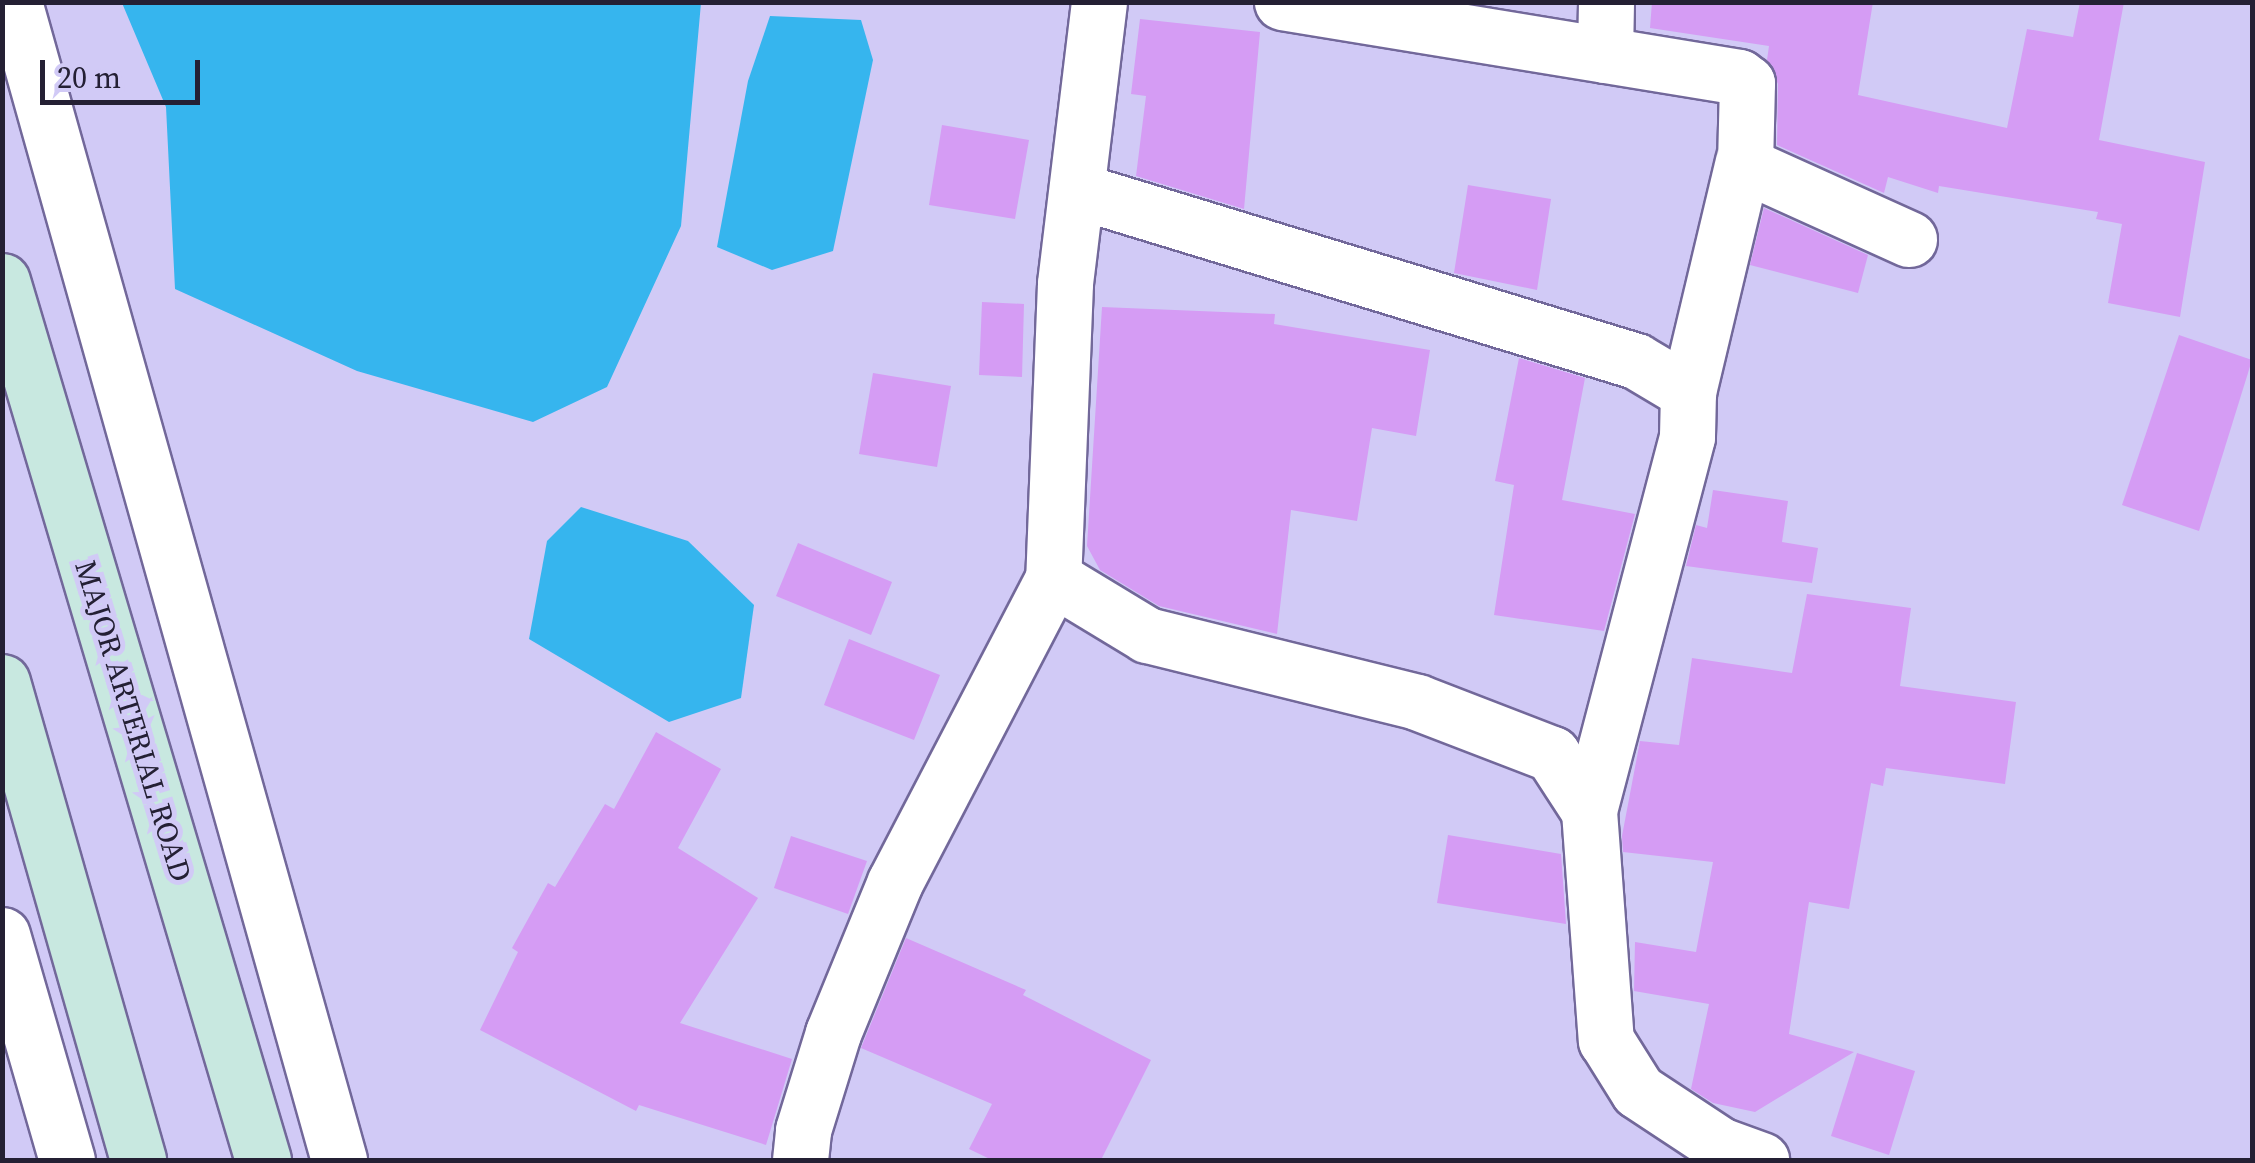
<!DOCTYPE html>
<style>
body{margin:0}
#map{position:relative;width:2255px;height:1163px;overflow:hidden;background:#d1caf6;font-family:"Source Serif 4",serif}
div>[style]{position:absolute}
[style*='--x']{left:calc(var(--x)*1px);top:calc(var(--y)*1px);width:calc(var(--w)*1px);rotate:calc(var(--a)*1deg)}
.water>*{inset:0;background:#36b5ee}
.building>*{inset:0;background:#d59cf4}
.roads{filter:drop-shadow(2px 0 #72689a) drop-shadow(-2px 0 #72689a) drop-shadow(0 2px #72689a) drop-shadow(0 -2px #72689a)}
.street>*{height:55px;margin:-27.5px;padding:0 27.5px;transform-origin:27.5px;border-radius:27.5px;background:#fff}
.secondary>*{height:55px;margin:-27.5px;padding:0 27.5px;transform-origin:27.5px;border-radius:27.5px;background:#c8e8e0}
span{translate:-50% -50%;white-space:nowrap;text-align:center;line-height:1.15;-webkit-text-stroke:10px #d1caf6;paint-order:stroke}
.street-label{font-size:30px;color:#242034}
.frame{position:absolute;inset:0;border:5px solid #242034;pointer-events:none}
.scale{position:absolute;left:40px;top:60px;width:160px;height:45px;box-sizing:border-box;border:5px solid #242034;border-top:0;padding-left:12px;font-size:30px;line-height:35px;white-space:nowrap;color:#242034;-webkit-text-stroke:8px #d1caf6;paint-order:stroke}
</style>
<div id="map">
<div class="water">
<div style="clip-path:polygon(122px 3px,701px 3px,681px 226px,607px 387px,533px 422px,357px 371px,175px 289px,166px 107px)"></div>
<div style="clip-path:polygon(770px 16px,861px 20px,873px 60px,833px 251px,772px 270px,717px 247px,748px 81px)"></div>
<div style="clip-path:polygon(581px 507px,688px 541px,754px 605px,741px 698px,669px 722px,529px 639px,547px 541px)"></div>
</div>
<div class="building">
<div style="clip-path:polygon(1652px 2px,1873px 2px,1858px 95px,2007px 128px,2027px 29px,2073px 37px,2080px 2px,2124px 2px,2099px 140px,2205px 162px,2180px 317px,2108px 303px,2122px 224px,2096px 219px,2098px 212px,1939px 186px,1938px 193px,1888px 177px,1884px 193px,1777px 145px,1778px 84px,1767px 60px,1769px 46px,1650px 28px)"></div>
<div style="clip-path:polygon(1140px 19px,1260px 32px,1244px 209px,1136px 176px,1146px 96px,1131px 94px)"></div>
<div style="clip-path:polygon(942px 125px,1029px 140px,1015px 219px,929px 205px)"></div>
<div style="clip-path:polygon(1468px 185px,1551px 199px,1537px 290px,1454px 273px)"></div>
<div style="clip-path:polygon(1764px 208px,1868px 255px,1858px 293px,1750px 265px)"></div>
<div style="clip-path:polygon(982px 302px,1024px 304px,1022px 377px,979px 375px)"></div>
<div style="clip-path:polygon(1102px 307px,1275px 314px,1274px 324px,1430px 350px,1416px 436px,1372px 428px,1357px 521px,1291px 510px,1277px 634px,1159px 606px,1100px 570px,1087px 546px)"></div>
<div style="clip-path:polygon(2179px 335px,2252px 360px,2199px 531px,2122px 505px)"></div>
<div style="clip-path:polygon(1519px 358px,1585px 378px,1562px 500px,1635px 514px,1604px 631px,1494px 615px,1514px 485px,1495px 481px)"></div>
<div style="clip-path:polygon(873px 373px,951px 386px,937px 467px,859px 454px)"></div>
<div style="clip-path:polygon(1713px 490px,1788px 501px,1782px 542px,1818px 548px,1812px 583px,1686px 566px,1696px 525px,1707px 528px)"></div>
<div style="clip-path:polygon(798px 543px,892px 582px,871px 635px,776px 596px)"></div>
<div style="clip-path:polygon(1807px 594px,1911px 608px,1900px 686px,2016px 702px,2005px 784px,1886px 768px,1883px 786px,1871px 783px,1849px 909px,1809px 902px,1789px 1034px,1854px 1052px,1755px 1112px,1713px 1103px,1691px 1089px,1709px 1004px,1634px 991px,1635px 942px,1696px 952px,1713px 862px,1623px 852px,1622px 836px,1640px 741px,1679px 745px,1692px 658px,1792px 673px)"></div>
<div style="clip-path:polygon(849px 639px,940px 675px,914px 740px,824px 705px)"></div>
<div style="clip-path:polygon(656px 732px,721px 769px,678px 848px,758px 898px,680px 1023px,792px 1059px,766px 1145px,639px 1105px,636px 1111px,480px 1030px,518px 952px,512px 948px,548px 883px,555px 887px,605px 804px,614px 809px)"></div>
<div style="clip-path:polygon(1448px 835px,1561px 854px,1566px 924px,1437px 903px)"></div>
<div style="clip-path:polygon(791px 836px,867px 861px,848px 914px,774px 888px)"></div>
<div style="clip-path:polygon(906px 938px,1026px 990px,1023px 995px,1151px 1060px,1101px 1160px,992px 1160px,969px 1149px,992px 1104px,861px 1048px)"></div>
<div style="clip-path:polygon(1857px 1053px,1915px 1071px,1889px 1155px,1831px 1136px)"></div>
</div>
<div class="roads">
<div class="street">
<div style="--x:14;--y:2;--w:1203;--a:74.32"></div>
<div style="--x:1099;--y:2;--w:284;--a:96.9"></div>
<div style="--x:1065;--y:284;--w:294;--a:92.3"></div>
<div style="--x:1053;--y:578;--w:110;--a:31.2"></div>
<div style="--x:1147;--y:635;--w:278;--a:13.9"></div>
<div style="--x:1417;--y:702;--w:145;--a:21.1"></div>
<div style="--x:1552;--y:754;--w:68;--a:57"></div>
<div style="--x:1589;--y:811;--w:230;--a:85.8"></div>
<div style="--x:1606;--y:1040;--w:60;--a:57.9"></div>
<div style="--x:1638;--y:1091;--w:98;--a:33.4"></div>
<div style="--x:1720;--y:1145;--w:44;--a:20.1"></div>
<div style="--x:1282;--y:2;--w:463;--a:9.3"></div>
<div style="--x:1739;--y:77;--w:10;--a:37"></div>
<div style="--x:1747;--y:83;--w:82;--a:91.4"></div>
<div style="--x:1745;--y:165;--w:180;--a:24.3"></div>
<div style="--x:1605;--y:55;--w:53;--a:-88.9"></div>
<div style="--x:1079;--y:191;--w:582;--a:16.97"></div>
<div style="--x:1636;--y:361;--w:61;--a:30.8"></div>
<div style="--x:1688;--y:392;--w:45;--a:91.3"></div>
<div style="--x:1687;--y:437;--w:387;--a:104.7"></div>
<div style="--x:1688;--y:392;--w:237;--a:-76.6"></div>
<div style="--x:2;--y:935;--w:234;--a:73.9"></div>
<div style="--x:800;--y:1160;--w:30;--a:-84"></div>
<div style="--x:803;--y:1130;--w:102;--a:-72.8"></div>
<div style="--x:833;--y:1033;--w:163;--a:-67.7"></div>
<div style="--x:895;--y:882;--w:343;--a:-62.5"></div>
</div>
<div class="secondary">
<div style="--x:2;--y:281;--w:917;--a:73.46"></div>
<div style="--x:2;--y:682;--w:497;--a:74.1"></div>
</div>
</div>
<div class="street-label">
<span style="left:133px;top:721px;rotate:73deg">MAJOR ARTERIAL ROAD</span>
</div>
<div class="frame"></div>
<div class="scale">20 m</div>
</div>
